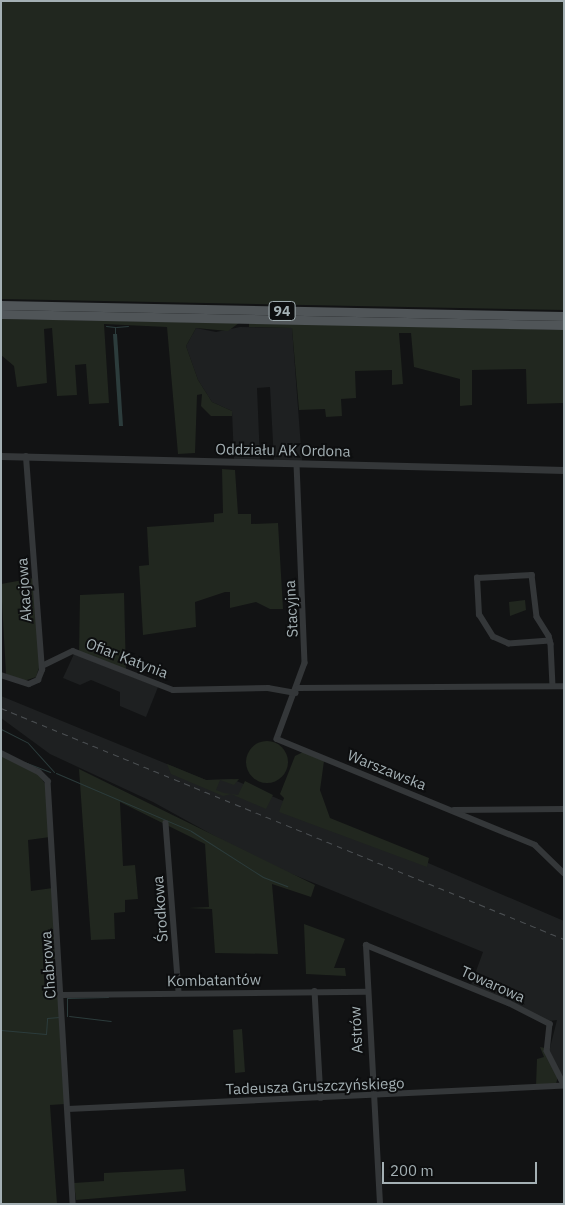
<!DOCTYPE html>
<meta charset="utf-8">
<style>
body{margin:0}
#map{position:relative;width:565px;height:1205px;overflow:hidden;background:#121314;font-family:"IBM Plex Sans",sans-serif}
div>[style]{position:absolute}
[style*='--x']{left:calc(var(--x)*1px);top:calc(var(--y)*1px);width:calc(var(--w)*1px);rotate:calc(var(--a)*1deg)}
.built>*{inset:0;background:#1e2021}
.green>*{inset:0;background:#21271f}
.round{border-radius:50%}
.water>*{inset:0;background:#2c3c3c}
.stream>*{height:1px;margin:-0.5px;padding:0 0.5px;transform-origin:0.5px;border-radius:0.5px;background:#2c3c3c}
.minor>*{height:5.5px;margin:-2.75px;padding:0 2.75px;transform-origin:2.75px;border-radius:2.75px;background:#343739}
.tertiary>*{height:7px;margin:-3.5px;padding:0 3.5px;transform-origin:3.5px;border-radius:3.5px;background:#343739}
.primary>*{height:9px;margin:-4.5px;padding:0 4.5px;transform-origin:4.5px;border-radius:4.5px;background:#505558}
.rail>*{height:1px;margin-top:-0.5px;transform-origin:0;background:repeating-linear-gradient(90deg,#4b4f52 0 6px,transparent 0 11px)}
span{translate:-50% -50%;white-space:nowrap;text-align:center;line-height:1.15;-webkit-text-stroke:4px #0d0e0f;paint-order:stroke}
.shield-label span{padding:1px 4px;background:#0d0e0f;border:1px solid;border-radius:4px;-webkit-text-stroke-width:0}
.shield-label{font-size:14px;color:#a4b0b4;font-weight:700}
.street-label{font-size:15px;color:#a4b0b4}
.frame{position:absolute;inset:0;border:2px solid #a4b0b4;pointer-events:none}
.scale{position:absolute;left:382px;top:1162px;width:155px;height:22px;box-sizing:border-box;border:2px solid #a4b0b4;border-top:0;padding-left:6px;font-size:15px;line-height:18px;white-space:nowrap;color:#a4b0b4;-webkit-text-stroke:4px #0d0e0f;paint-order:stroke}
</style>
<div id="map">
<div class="built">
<div style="clip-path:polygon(240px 327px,292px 328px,302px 461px,274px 461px,270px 387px,257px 388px,260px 460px,234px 460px,232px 411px,212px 402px,198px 380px,186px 346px,196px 328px,216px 332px)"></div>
<div style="clip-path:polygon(74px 654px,158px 687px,146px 717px,120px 706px,120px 692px,91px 680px,80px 685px,63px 678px)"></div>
<div style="clip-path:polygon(1px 696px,206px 780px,232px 779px,564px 921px,564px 1080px,549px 1052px,557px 1020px,549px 1021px,471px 985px,483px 952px,260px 861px,153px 802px,50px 754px,1px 718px)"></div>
</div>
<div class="green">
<div style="clip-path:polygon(1px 1px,564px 1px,564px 310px,1px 299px)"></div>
<div style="clip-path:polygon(1px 319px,239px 323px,228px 331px,196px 328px,186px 346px,198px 380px,212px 402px,232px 411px,232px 416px,211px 416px,201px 406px,202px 394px,197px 395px,195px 453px,178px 454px,167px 327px,104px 324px,109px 403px,89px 404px,86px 364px,75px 365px,77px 395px,57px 396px,52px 328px,44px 329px,47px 383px,17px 387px,14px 366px,1px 355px)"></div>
<div style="clip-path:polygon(249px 322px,564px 330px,564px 403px,527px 404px,526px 369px,472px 370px,472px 405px,460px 406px,460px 379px,414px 367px,411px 333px,399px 333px,403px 384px,392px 385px,392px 370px,355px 371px,356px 398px,341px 399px,342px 416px,326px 417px,325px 409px,299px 410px,292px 328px,249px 327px)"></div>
<div style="clip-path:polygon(222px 469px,235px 470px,238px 514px,251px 514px,251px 524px,278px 523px,283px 609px,270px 609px,256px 602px,230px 608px,230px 592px,225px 592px,195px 602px,196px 627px,143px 635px,139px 566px,149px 565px,147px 527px,214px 522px,214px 514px,223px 513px)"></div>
<div style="clip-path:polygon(34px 578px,40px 665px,36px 677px,24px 681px,6px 674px,1px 584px)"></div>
<div style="clip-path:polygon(124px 593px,126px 674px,79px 655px,80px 595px)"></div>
<div style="clip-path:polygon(525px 600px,526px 610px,510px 616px,509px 602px)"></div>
<div class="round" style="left:246px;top:741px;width:42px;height:42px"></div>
<div style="clip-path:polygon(303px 752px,324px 761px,320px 790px,330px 818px,429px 858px,427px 867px,279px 812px,284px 798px,280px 794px,295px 756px)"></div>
<div style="clip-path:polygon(1px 755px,38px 774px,46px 785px,50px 837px,28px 840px,31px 891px,53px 888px,56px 959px,43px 960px,45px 994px,58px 995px,65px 1104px,50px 1105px,57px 1204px,1px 1204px)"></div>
<div style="clip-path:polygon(167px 764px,206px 780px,239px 779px,234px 785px,220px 780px,216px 790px,224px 793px,238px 795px,245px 781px,273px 795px,266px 809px,231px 794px,223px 796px,171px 774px)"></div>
<div style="clip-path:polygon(79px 769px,315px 885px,311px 897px,272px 884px,278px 954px,215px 953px,212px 909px,188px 908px,209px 907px,205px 844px,120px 802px,123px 866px,135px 865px,138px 899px,125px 900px,125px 912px,114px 913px,115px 939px,91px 940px)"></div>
<div style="clip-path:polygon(304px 924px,345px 939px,334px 968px,345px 968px,346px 976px,306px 974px)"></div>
<div style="clip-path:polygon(242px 1029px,245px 1072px,235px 1073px,233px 1030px)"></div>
<div style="clip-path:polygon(540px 1047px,545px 1048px,558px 1076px,556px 1084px,536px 1086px,537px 1059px,544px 1057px)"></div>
<div style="clip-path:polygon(184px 1169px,186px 1191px,76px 1200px,74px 1183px,104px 1181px,104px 1173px)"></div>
</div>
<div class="water">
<div style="clip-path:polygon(113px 334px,117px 334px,123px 426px,119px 426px)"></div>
</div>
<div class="stream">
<div style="--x:106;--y:326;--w:9;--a:6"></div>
<div style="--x:115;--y:327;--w:7;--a:90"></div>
<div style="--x:116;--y:327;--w:12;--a:-5"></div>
<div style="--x:1;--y:729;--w:30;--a:27"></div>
<div style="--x:28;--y:743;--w:39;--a:48"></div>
<div style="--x:24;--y:762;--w:28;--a:21"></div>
<div style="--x:56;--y:773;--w:147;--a:23.2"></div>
<div style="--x:191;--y:831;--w:85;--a:32.6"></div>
<div style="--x:263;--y:877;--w:26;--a:21"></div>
<div style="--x:67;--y:1016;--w:18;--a:-90"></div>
<div style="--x:67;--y:998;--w:41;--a:-1.4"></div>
<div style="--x:69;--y:1016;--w:42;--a:6.8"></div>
<div style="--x:1;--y:1030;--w:45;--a:5.1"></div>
<div style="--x:46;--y:1034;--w:16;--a:-86"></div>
<div style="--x:47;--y:1018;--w:12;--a:-5"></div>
</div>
<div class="minor">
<div style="--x:297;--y:464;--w:199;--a:87.7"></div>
<div style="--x:305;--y:663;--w:81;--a:110.2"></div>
<div style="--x:277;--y:739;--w:279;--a:22.3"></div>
<div style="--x:535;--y:845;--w:40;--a:44"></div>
<div style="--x:550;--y:641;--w:41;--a:175.8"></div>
<div style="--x:509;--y:644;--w:17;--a:-156"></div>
<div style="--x:493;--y:637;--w:26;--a:-122"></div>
<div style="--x:479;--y:615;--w:37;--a:-93"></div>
<div style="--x:477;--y:578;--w:55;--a:-3.1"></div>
<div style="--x:532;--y:575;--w:42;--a:83.2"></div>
<div style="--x:537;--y:617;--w:22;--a:58"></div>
<div style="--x:549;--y:636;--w:8;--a:76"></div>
<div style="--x:551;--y:644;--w:42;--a:87.3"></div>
<div style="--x:42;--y:666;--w:34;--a:-26"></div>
<div style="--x:73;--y:651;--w:107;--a:21.3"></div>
<div style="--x:173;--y:690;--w:95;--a:-1.2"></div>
<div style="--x:268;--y:688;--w:28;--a:10"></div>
<div style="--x:1;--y:675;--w:29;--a:18"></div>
<div style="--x:29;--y:684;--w:10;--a:-24"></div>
<div style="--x:38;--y:680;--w:11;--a:-68"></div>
<div style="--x:42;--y:670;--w:214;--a:-94.3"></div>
<div style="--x:298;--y:688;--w:266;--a:-0.4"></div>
<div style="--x:1;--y:753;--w:42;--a:26.6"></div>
<div style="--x:39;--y:772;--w:13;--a:45"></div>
<div style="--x:48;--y:781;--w:424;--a:86.6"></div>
<div style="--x:454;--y:810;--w:110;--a:-0.5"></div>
<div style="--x:166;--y:823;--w:169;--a:85.6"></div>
<div style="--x:315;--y:991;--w:107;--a:86.8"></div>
<div style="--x:62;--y:995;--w:305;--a:-0.6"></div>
<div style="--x:68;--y:1109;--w:497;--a:-2.7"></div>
<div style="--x:380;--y:1204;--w:259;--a:-93.1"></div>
<div style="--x:366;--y:945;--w:154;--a:22.1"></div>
<div style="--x:509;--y:1003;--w:46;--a:27.1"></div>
<div style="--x:550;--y:1024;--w:27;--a:96"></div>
<div style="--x:547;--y:1051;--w:37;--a:63"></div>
</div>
<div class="tertiary">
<div style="--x:1;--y:456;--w:563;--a:1.42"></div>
</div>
<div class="primary">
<div style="--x:1;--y:305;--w:563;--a:1.12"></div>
<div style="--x:1;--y:314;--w:563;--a:1.12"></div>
</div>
<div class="rail">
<div style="--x:1;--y:708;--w:609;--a:22.31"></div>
</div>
<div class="shield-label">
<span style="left:282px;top:311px">94</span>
</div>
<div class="street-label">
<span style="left:283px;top:450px;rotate:1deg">Oddziału AK Ordona</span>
<span style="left:24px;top:590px;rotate:-94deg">Akacjowa</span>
<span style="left:291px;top:609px;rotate:-93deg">Stacyjna</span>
<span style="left:127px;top:658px;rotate:21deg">Ofiar Katynia</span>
<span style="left:387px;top:770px;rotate:22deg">Warszawska</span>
<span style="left:160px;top:909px;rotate:-94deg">Środkowa</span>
<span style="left:48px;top:965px;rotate:-94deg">Chabrowa</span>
<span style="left:214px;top:980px;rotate:-1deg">Kombatantów</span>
<span style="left:493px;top:984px;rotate:24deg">Towarowa</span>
<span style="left:356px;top:1030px;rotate:-93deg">Astrów</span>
<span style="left:315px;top:1086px;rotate:-2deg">Tadeusza Gruszczyńskiego</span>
</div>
<div class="frame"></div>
<div class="scale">200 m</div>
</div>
